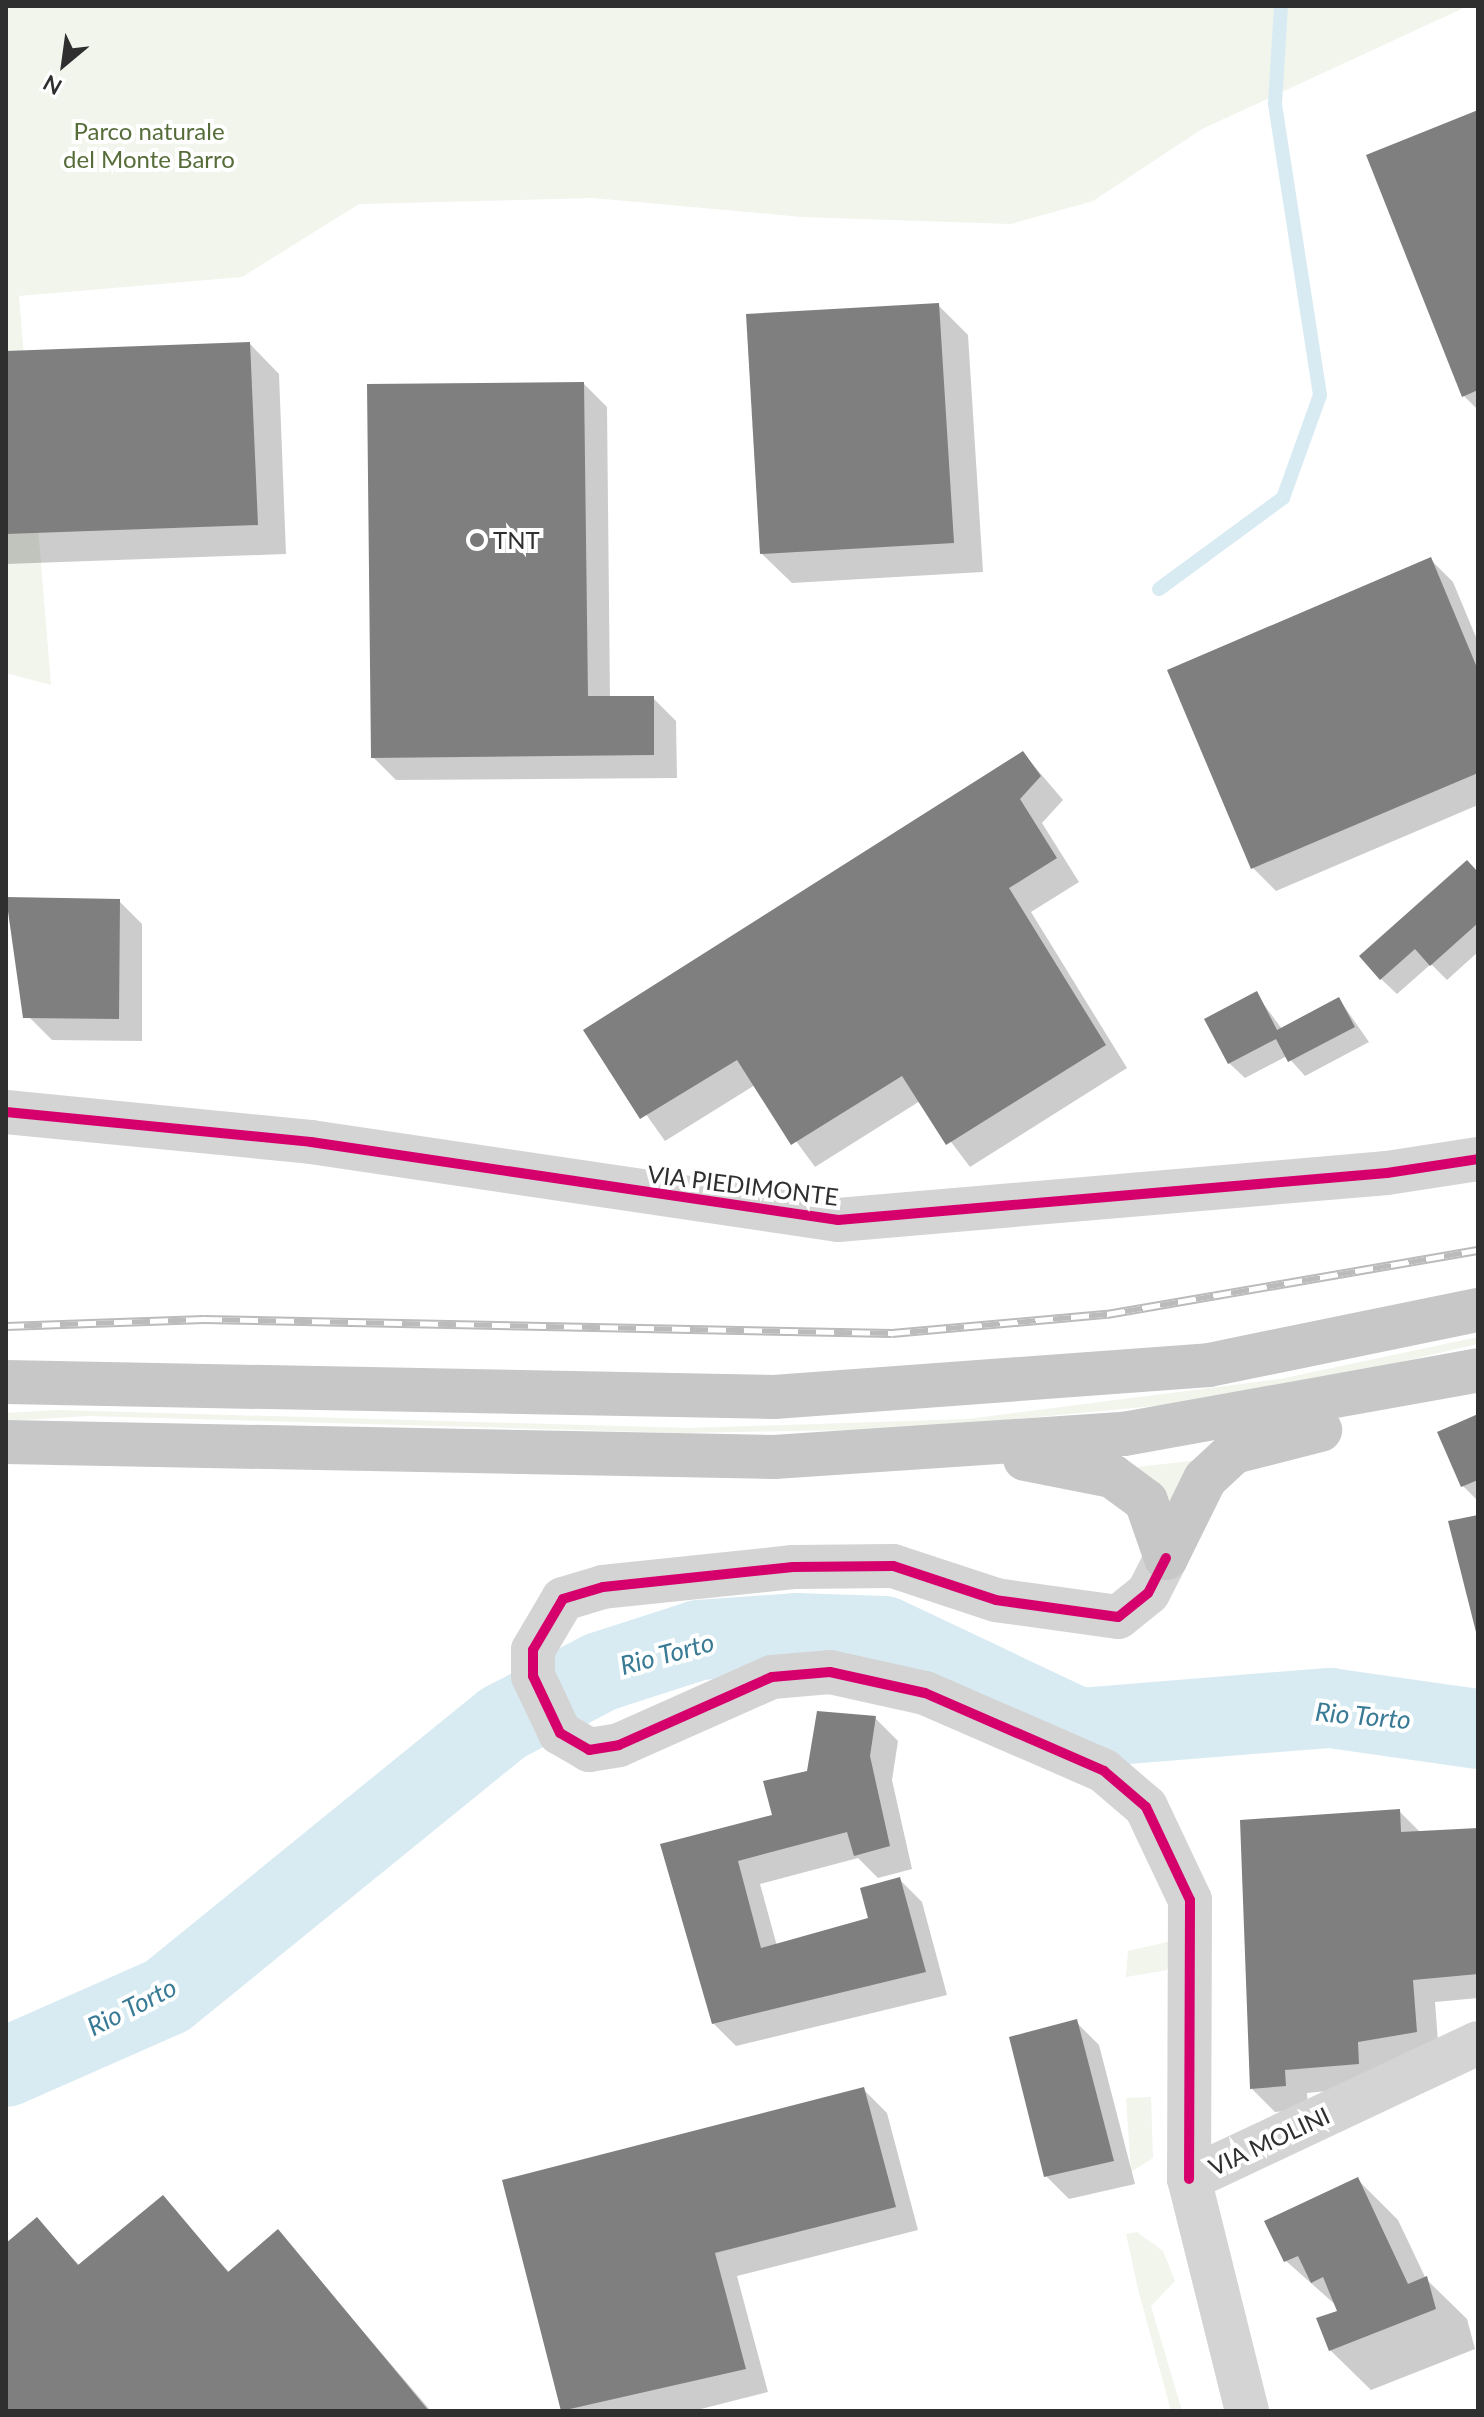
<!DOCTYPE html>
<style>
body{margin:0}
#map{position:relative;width:1484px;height:2417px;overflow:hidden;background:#fff;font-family:Lato,sans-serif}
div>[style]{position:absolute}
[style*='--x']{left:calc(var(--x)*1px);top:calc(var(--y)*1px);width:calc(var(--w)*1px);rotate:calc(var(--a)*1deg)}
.green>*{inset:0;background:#f1f5ec}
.shadow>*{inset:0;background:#0003}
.stream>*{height:14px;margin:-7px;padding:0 7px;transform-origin:7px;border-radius:7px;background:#d8ebf2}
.river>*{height:80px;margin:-40px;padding:0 40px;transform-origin:40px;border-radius:40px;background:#d8ebf2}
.building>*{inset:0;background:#7f7f7f}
.minor>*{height:44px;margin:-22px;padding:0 22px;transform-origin:22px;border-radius:22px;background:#d4d4d4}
.major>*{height:44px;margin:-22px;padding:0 22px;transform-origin:22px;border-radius:22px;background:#c7c7c7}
.rail>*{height:9px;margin-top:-4.5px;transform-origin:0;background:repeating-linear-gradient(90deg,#fff 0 18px,#bbb 0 36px);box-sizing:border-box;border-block:2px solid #bbb}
.cycleway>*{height:10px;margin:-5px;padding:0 5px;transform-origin:5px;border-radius:5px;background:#d6006c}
.dots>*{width:22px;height:22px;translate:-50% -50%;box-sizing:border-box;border:4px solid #fff;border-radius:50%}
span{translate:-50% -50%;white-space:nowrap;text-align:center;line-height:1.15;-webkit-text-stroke:8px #fff;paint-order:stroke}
.park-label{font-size:24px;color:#566d3a}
.poi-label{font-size:24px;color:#2f2f2f}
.left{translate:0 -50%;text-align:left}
.street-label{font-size:24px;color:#2f2f2f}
.water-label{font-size:26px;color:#397a95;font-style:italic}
.frame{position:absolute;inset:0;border:8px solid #2f2f2f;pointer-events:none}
.north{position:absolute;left:24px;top:24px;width:80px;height:80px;-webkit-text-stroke:6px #fff;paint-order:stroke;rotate:209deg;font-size:22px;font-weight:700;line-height:32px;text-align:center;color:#2f2f2f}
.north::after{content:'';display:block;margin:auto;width:28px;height:36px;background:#2f2f2f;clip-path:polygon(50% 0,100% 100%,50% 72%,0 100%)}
</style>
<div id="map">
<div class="green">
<div style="clip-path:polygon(6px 6px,1468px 6px,1202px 129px,1093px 201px,1011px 224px,802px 217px,593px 198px,359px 204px,242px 277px,19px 296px,51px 685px,6px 673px)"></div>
<div style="clip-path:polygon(1478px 1337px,1478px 1344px,1378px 1367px,1176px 1404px,910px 1429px,681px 1433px,89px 1416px,6px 1421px,6px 1413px,58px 1410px,689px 1428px,968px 1419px,1280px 1379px)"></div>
<div style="clip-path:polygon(1199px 1460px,1175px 1511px,1137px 1467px)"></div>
<div style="clip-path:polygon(1172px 1941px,1167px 1970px,1126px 1977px,1128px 1951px)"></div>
<div style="clip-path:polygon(1151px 2097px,1153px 2158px,1131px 2172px,1126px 2098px)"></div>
<div style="clip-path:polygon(1137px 2232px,1163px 2251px,1175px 2281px,1151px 2306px,1182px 2411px,1171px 2411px,1138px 2289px,1126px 2234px)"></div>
</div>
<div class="shadow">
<div style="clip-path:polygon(1478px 112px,1478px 410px,1464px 396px)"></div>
<div style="clip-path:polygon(938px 305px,968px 335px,983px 572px,792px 583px,762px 554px)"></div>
<div style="clip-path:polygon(250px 344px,279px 374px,286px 554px,6px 564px,6px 353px)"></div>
<div style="clip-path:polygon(584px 384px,607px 407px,610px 698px,653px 698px,676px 721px,677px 778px,396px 780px,373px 757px)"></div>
<div style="clip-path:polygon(1430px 559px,1453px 582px,1478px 642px,1478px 805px,1276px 891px,1253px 868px)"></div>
<div style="clip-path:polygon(1023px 753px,1063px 800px,1042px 823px,1079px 882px,1031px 912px,1127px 1068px,970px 1167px,920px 1101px,815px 1167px,755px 1085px,665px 1141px,586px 1030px)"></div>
<div style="clip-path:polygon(1478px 874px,1478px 952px,1447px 980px,1431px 964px,1397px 994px,1381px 979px)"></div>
<div style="clip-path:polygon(6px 899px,119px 901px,142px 924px,142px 1041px,52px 1040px,29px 1017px)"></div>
<div style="clip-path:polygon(1256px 994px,1282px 1029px,1339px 999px,1369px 1042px,1305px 1076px,1287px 1056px,1245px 1078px,1229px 1063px)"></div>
<div style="clip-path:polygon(1478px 1416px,1478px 1501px,1463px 1486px)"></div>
<div style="clip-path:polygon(875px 1718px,898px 1741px,892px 1780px,912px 1869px,878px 1878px,858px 1858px,760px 1884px,777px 1946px,871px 1920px,899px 1879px,922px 1902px,947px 1995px,736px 2046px,713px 2023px,662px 1845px,774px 1816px,808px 1773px)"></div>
<div style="clip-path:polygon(1399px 1811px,1421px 1833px,1478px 1830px,1478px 1998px,1435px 2002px,1439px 2055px,1380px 2065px,1382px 2086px,1307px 2093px,1308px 2109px,1275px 2112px,1252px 2089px)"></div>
<div style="clip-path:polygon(1076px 2022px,1099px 2045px,1135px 2184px,1069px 2199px,1046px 2176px)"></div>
<div style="clip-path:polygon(864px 2090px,887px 2113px,918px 2230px,737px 2276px,768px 2392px,693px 2411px,563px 2411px,504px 2181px)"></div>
<div style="clip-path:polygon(1358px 2180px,1398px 2220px,1426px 2279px,1467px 2319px,1475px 2349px,1371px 2390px,1330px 2350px,1338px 2307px,1286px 2261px)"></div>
<div style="clip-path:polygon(162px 2198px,230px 2273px,278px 2232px,431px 2411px,6px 2411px,6px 2245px,37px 2220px,80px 2266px)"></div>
</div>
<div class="stream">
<div style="--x:1159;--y:589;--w:154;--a:-36.3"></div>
<div style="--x:1283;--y:498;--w:109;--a:-70.2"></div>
<div style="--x:1320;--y:395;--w:294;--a:-98.8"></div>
<div style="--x:1275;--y:104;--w:98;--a:-86.5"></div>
</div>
<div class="river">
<div style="--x:6;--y:2067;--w:176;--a:-23.8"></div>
<div style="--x:167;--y:1996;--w:433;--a:-39.1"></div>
<div style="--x:503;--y:1723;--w:110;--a:-27.7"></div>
<div style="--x:600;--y:1672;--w:104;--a:-17.9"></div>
<div style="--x:699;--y:1640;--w:97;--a:-4.1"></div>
<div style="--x:796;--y:1633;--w:88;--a:2"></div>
<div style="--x:884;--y:1636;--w:216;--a:25.3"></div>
<div style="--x:1079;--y:1728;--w:252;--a:-4.6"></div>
<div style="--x:1330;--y:1708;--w:149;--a:8.1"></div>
</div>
<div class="building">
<div style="clip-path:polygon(1478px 110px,1478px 390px,1462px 397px,1366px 155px)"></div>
<div style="clip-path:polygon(939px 303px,954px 543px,760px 554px,746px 314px)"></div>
<div style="clip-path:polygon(250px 342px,258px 525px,6px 534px,6px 351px)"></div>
<div style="clip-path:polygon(584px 382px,588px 696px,654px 696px,654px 755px,371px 758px,367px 384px)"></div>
<div style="clip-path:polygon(1431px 557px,1478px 670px,1478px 773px,1251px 869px,1167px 670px)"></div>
<div style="clip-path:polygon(1023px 751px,1041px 776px,1020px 799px,1057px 858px,1009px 888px,1106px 1045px,946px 1145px,902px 1076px,791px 1145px,737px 1060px,640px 1119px,583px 1030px)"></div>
<div style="clip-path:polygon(1467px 860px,1478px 872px,1478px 923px,1430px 966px,1415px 949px,1380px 980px,1359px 956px)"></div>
<div style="clip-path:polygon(6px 897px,120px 899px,119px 1019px,23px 1018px)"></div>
<div style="clip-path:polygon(1257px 991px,1277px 1030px,1339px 997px,1355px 1027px,1288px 1062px,1276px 1039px,1228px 1064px,1204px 1019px)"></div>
<div style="clip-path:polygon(1478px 1414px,1478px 1480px,1461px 1487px,1437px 1432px)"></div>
<div style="clip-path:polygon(1478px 1515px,1478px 1636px,1477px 1636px,1448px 1521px)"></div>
<div style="clip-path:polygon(817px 1711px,876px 1716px,870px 1756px,890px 1846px,854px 1856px,847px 1832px,738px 1861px,761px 1948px,868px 1918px,860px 1888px,900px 1877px,926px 1972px,712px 2024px,660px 1844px,772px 1815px,763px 1781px,807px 1771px)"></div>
<div style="clip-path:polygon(1400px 1809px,1401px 1832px,1478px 1828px,1478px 1974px,1413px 1980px,1417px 2032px,1358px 2042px,1359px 2064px,1285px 2070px,1286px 2086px,1250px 2089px,1240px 1820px)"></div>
<div style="clip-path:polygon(1077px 2019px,1114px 2161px,1044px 2177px,1009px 2037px)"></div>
<div style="clip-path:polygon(864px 2087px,896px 2207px,715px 2253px,746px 2369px,561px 2411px,502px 2180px)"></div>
<div style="clip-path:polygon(1358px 2177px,1408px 2284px,1427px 2276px,1436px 2309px,1329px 2351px,1316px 2318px,1337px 2311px,1323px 2277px,1311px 2283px,1298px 2256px,1284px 2262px,1264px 2221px)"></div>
<div style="clip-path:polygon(163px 2195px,228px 2272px,278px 2229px,429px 2411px,6px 2411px,6px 2243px,37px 2217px,78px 2265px)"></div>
</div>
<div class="minor">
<div style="--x:6;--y:1112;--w:306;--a:5.6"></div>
<div style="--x:311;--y:1142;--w:533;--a:8.42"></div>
<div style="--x:838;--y:1220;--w:551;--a:-4.89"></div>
<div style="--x:1387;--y:1173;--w:92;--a:-8.7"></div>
<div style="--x:1166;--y:1558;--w:39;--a:117"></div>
<div style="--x:1148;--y:1593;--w:38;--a:141"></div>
<div style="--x:1118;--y:1617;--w:123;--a:-172.1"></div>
<div style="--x:996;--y:1600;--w:108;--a:-161.7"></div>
<div style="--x:893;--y:1566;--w:100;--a:179.4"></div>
<div style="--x:793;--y:1567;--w:191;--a:174"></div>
<div style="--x:603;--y:1587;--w:42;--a:163.3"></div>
<div style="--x:563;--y:1599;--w:59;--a:120.5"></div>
<div style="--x:533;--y:1650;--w:26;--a:90"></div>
<div style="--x:533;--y:1676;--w:63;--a:64.7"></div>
<div style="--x:560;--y:1733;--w:34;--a:30"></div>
<div style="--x:589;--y:1750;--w:30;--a:-9"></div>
<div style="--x:619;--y:1745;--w:167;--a:-24"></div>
<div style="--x:772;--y:1677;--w:58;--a:-4.9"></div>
<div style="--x:830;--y:1672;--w:97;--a:12.5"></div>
<div style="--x:925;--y:1693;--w:195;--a:23.5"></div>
<div style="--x:1104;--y:1771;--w:55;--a:40.6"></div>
<div style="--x:1146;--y:1807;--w:103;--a:64.7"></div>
<div style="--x:1190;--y:1900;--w:279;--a:90.2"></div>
<div style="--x:1247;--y:2411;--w:239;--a:-104"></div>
<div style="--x:1189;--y:2179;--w:319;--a:-25.2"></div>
</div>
<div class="major">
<div style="--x:6;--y:1382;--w:768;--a:1.12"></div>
<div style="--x:774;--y:1397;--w:436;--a:-4.2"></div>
<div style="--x:1209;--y:1365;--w:275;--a:-11.6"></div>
<div style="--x:6;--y:1442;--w:768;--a:1.12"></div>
<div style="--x:774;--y:1457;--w:351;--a:-3.8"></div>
<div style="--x:1124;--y:1434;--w:360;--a:-10.2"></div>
<div style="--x:1025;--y:1459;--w:89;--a:11.1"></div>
<div style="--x:1112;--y:1476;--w:42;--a:36.3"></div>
<div style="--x:1146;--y:1501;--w:60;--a:70.7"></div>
<div style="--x:1166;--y:1558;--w:88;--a:-63.7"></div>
<div style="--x:1205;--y:1479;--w:40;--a:-43"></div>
<div style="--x:1234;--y:1452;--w:89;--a:-14.3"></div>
</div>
<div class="rail">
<div style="--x:6;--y:1326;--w:198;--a:-2"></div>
<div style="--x:204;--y:1319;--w:688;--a:1.17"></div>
<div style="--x:892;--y:1333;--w:216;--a:-5.1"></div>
<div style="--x:1107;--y:1314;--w:376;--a:-9.8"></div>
</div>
<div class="cycleway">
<div style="--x:6;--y:1112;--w:306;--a:5.6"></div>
<div style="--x:311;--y:1142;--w:533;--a:8.42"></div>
<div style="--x:838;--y:1220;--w:551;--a:-4.89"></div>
<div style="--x:1387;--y:1173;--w:92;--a:-8.7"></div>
<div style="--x:1166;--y:1558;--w:39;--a:117"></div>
<div style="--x:1148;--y:1593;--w:38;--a:141"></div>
<div style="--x:1118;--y:1617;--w:123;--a:-172.1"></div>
<div style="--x:996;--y:1600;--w:108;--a:-161.7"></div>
<div style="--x:893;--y:1566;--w:100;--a:179.4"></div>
<div style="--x:793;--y:1567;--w:191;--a:174"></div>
<div style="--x:603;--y:1587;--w:42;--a:163.3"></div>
<div style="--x:563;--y:1599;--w:59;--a:120.5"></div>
<div style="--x:533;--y:1650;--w:26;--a:90"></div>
<div style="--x:533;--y:1676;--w:63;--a:64.7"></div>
<div style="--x:560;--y:1733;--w:34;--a:30"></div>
<div style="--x:589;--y:1750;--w:30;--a:-9"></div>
<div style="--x:619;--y:1745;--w:167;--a:-24"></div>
<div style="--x:772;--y:1677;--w:58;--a:-4.9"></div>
<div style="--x:830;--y:1672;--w:97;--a:12.5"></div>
<div style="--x:925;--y:1693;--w:195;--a:23.5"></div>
<div style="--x:1104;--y:1771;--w:55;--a:40.6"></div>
<div style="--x:1146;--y:1807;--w:103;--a:64.7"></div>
<div style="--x:1190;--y:1900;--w:279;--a:90.2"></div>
</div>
<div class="dots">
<div style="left:477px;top:540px;background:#787878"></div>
</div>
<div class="park-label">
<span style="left:149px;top:145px">Parco naturale<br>del Monte Barro</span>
</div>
<div class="poi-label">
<span class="left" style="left:493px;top:540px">TNT</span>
</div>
<div class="street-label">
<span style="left:743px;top:1185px;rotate:7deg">VIA PIEDIMONTE</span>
<span style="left:1269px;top:2141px;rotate:-25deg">VIA MOLINI</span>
</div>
<div class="water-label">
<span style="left:667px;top:1654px;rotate:-15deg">Rio Torto</span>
<span style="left:1363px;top:1716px;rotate:5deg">Rio Torto</span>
<span style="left:132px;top:2007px;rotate:-27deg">Rio Torto</span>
</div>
<div class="frame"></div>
<div class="north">N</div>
</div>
